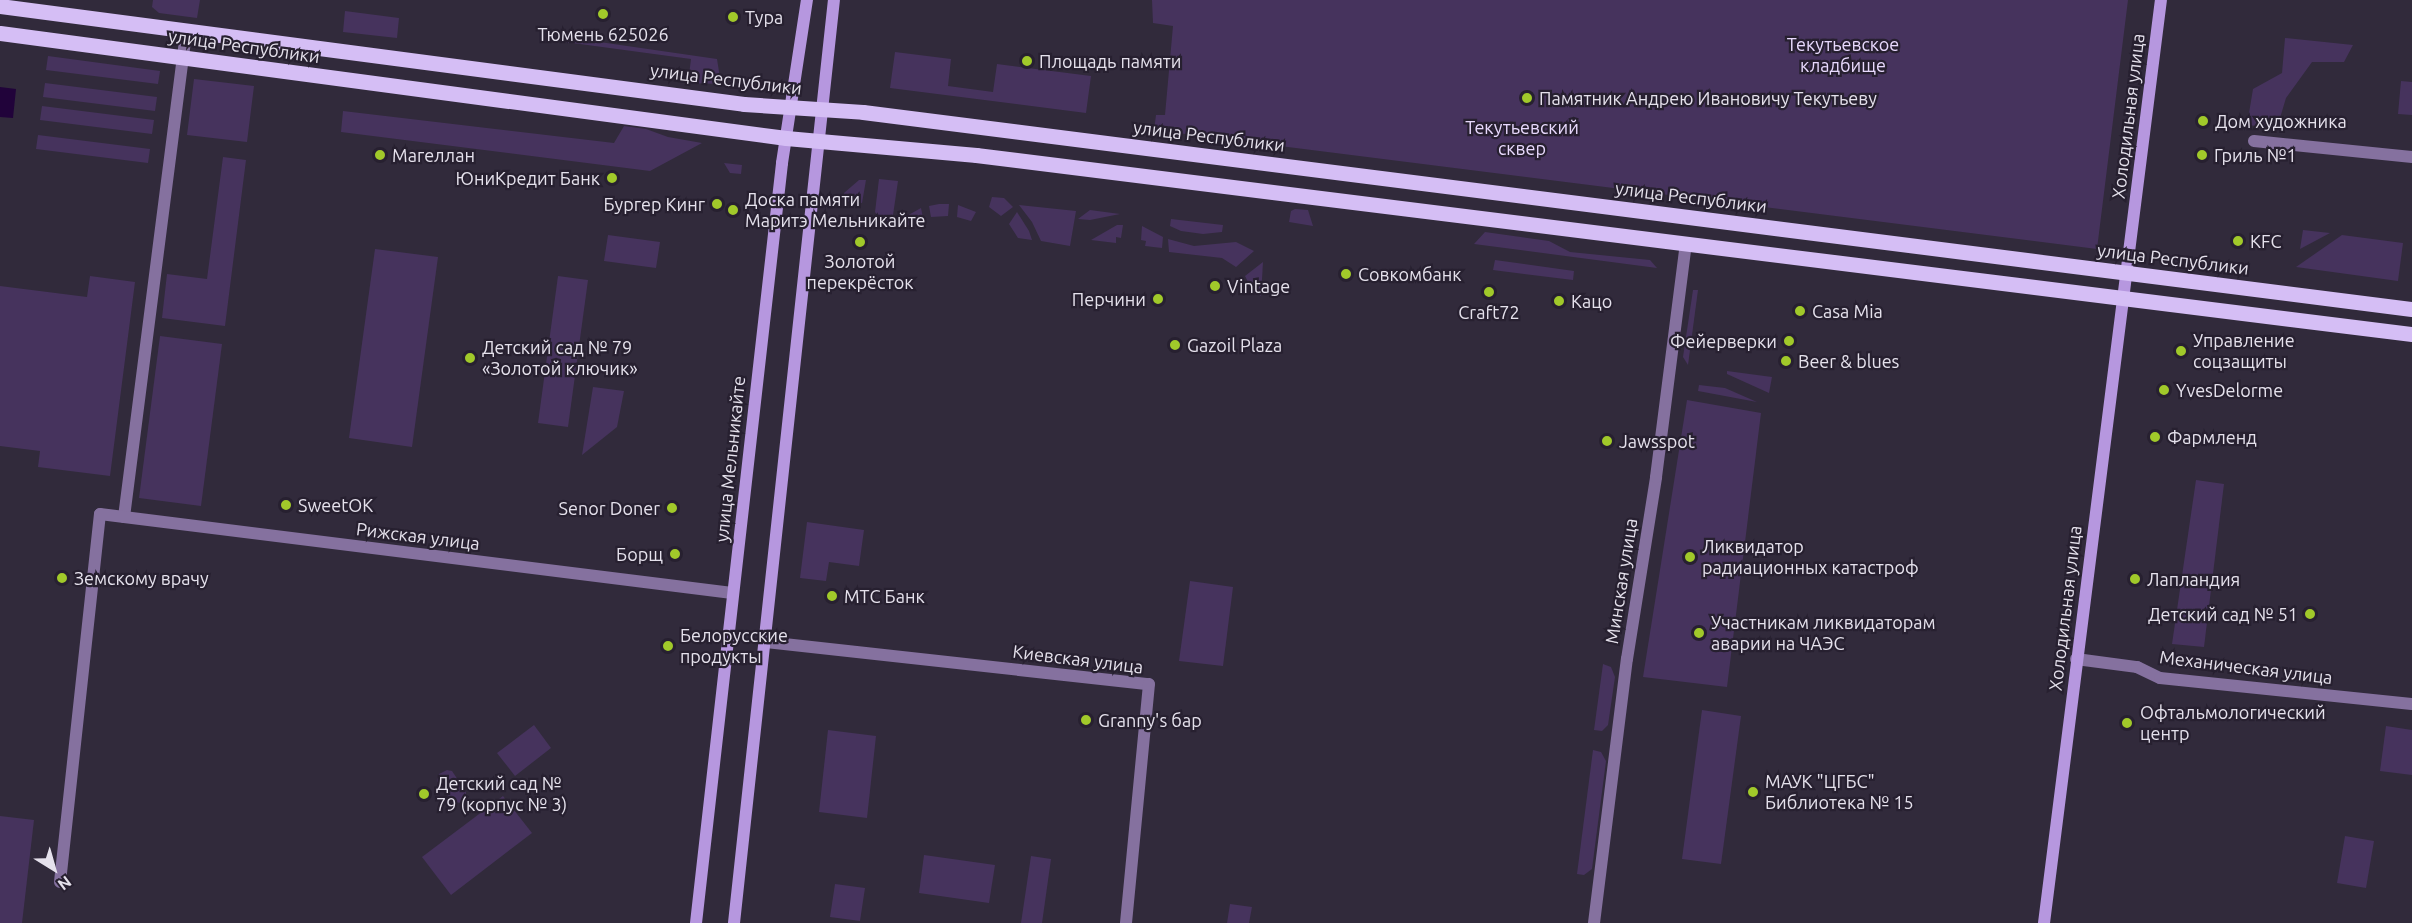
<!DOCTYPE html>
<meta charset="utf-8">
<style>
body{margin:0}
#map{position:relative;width:2412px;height:923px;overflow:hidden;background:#312a3b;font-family:Ubuntu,sans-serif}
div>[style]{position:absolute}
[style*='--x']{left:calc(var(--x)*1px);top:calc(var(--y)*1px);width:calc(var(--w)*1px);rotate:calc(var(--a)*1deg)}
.green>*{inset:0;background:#46335d}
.water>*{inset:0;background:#21033a}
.street>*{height:12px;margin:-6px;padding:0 6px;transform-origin:6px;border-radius:6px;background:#85719f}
.secondary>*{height:12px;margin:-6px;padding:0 6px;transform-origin:6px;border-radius:6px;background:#b697df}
.primary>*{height:15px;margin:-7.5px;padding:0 7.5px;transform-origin:7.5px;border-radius:7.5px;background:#d5bef5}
.dots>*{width:16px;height:16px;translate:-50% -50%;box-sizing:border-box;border:3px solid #272030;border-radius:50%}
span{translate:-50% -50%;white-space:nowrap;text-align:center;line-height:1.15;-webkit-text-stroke:4.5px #272030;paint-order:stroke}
.poi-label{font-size:18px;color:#e5e1ec}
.left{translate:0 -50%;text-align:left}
.right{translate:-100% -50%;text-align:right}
.park-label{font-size:18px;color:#e8d9fd}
.street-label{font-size:18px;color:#e5e1ec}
.north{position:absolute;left:24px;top:839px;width:60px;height:60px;-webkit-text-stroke:4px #272030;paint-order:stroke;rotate:143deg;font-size:16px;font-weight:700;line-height:24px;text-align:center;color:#e5e1ec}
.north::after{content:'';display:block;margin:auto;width:21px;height:27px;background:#e5e1ec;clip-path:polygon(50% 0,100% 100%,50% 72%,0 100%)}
</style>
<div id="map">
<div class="green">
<div style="clip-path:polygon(153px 0,200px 0,197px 18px,159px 13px,152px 7px)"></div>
<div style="clip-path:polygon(1152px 0,2128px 0,2097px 249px,1154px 130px,1156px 115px,1165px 115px,1173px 26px,1153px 23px)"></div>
<div style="clip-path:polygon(345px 11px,399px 18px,397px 38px,343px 32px)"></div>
<div style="clip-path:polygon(565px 37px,717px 59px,721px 84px,688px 83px,691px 59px,565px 42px)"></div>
<div style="clip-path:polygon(2285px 38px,2353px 45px,2344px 62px,2312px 62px,2286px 98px,2277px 128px,2247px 125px,2253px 89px,2282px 73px)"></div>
<div style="clip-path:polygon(895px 52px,951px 59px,948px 86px,993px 92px,997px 64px,1091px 76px,1086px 113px,890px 88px)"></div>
<div style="clip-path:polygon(48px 56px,160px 71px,158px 84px,46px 70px)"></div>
<div style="clip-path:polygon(194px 79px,254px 86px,247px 142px,187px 135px)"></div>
<div style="clip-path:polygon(2401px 81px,2412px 82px,2412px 115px,2398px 114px)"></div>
<div style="clip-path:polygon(45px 83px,157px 97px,155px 111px,43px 97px)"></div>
<div style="clip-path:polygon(42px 106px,154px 120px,152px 134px,40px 120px)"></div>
<div style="clip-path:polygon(343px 111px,614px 143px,624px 126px,646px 129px,668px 137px,702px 143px,650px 171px,341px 132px)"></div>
<div style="clip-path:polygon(38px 135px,150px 149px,148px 163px,36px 149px)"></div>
<div style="clip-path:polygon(223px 157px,246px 160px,225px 326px,162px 318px,167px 274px,207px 279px)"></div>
<div style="clip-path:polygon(724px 163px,742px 165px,741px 174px,730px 173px)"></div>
<div style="clip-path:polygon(879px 179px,898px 181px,892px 222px,881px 220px,875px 212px)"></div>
<div style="clip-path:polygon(859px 180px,866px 180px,862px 203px,843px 201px,844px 193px)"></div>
<div style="clip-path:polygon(992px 197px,1004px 198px,1013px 207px,1001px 216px,989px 207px)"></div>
<div style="clip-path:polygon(939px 204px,949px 204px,948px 216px,931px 217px,929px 206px)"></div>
<div style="clip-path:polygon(958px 205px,976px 212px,971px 221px,957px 217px)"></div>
<div style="clip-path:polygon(1019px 205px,1076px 211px,1070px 246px,1041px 241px,1032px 222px)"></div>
<div style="clip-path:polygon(921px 208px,923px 218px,909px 226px,903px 218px)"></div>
<div style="clip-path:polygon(1295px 209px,1308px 210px,1313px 226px,1289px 222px,1291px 211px)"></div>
<div style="clip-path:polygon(1090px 210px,1120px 214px,1090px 220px,1078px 219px)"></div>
<div style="clip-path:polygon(1017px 212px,1029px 231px,1032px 240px,1018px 238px,1009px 224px)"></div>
<div style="clip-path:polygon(1171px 219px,1223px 225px,1222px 232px,1203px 234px,1181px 231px,1170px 226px)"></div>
<div style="clip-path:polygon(1117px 225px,1123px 225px,1121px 238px,1116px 237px,1116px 243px,1091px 240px)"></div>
<div style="clip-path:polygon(1142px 226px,1163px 237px,1162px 248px,1145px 246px,1146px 241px,1141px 240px)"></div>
<div style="clip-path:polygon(2303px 230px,2330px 233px,2300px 249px)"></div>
<div style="clip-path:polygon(1485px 232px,1549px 241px,1570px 252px,1650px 260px,1657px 268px,1474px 244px)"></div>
<div style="clip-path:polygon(608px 235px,660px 242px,656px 268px,604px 261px)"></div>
<div style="clip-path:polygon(2342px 235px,2403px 243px,2398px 281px,2296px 267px)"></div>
<div style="clip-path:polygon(1168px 239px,1194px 246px,1236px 242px,1254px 251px,1236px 267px,1222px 258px,1169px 252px)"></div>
<div style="clip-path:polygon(375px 249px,438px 257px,412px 447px,349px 438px)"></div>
<div style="clip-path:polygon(1495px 260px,1574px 271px,1573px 280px,1493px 270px)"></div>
<div style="clip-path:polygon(1263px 262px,1261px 296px,1252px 290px,1245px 276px)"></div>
<div style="clip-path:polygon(90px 276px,135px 282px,110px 476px,38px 467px,40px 451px,0 446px,0 286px,87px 297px)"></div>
<div style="clip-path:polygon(558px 276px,588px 280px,568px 427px,538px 423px)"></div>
<div style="clip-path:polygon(1693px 290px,1698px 290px,1688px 365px,1683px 357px)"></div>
<div style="clip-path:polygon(160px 336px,222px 344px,201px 506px,139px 498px)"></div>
<div style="clip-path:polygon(1727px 371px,1772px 377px,1769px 393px,1727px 374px)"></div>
<div style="clip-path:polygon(1699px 385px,1725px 388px,1757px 402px,1698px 391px)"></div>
<div style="clip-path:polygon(593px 387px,624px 391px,617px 427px,582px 455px)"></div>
<div style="clip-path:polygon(1687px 400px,1761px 413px,1727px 687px,1643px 677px)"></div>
<div style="clip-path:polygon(2196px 480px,2224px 484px,2204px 647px,2172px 644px)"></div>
<div style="clip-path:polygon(807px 522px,864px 530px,859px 566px,829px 562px,826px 581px,800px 578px)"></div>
<div style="clip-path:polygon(1190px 581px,1233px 587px,1223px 666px,1179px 661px)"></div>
<div style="clip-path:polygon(1603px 664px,1611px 667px,1615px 677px,1608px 725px,1602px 731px,1594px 730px)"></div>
<div style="clip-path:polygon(1702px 710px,1741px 716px,1721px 864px,1682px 859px)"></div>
<div style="clip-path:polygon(534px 725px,551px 748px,515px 776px,497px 753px)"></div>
<div style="clip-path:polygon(2386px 726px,2412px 730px,2412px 775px,2380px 771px)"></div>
<div style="clip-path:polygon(828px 730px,876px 736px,867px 818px,819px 812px)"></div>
<div style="clip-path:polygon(1593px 750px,1601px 752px,1606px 761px,1592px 869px,1584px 875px,1577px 874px)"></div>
<div style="clip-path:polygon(447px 770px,452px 771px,466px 792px,466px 800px,462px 803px,453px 802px,437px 781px,439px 774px)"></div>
<div style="clip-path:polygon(503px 796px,532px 833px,451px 895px,422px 857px)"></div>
<div style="clip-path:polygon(0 816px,34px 820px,22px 923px,0 923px)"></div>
<div style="clip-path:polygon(2345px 836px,2374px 841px,2366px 888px,2337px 883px)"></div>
<div style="clip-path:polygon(924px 855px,995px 865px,989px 903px,919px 893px)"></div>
<div style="clip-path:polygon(1031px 856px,1051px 859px,1042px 923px,1021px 923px)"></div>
<div style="clip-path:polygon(835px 884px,865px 888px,860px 921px,830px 917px)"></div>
<div style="clip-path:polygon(1230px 904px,1252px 907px,1249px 923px,1227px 923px)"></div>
</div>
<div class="water">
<div style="clip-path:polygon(0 87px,16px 89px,13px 118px,0 117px)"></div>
</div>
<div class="street">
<div style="--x:2254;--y:141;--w:159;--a:5.8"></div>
<div style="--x:124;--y:517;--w:490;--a:-82.7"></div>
<div style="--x:766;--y:642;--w:385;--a:6.3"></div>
<div style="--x:1149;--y:684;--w:240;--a:95.5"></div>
<div style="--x:2076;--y:659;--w:62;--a:7.5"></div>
<div style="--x:2137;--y:667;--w:25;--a:26"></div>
<div style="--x:2160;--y:678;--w:253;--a:5.9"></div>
<div style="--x:60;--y:882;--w:370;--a:-83.8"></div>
<div style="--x:100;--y:514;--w:637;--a:7.13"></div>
<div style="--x:1594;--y:923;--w:266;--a:-82.9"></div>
<div style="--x:1627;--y:659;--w:184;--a:-80.9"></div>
<div style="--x:1656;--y:477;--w:235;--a:-82.7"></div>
</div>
<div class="secondary">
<div style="--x:696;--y:923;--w:765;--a:-83.54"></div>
<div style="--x:782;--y:163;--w:165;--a:-81.3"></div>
<div style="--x:734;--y:923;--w:928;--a:-83.82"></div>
<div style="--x:2044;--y:923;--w:930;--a:-82.78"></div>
</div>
<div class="primary">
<div style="--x:0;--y:6;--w:750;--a:7.5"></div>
<div style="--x:744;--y:104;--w:119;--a:3.8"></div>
<div style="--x:863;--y:112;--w:1561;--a:7.25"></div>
<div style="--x:0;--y:33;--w:793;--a:7.61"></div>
<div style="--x:786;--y:138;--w:191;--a:5.1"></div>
<div style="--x:976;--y:155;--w:1447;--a:7.11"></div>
</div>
<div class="dots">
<div style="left:603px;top:14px;background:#a1c92a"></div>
<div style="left:733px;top:17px;background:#a1c92a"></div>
<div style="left:1027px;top:61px;background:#a1c92a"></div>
<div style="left:1527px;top:98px;background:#a1c92a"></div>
<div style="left:2203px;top:121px;background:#a1c92a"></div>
<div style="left:380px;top:155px;background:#a1c92a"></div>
<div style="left:2202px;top:155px;background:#a1c92a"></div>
<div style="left:612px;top:178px;background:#a1c92a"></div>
<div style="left:717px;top:204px;background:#a1c92a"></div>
<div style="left:733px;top:210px;background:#a1c92a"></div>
<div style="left:2238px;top:241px;background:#a1c92a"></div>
<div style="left:860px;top:242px;background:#a1c92a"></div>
<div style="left:1346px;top:274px;background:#a1c92a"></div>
<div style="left:1215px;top:286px;background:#a1c92a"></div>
<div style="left:1489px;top:292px;background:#a1c92a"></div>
<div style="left:1158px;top:299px;background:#a1c92a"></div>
<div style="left:1559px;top:301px;background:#a1c92a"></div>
<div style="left:1800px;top:311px;background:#a1c92a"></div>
<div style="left:1789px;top:341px;background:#a1c92a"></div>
<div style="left:1175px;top:345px;background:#a1c92a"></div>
<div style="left:2181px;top:351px;background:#a1c92a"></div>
<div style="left:470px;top:358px;background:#a1c92a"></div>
<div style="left:1786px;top:361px;background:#a1c92a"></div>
<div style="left:2164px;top:390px;background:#a1c92a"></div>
<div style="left:2155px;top:437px;background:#a1c92a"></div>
<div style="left:1607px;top:441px;background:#a1c92a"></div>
<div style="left:286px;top:505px;background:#a1c92a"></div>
<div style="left:672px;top:508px;background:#a1c92a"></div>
<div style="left:675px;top:554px;background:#a1c92a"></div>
<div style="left:1690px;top:557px;background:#a1c92a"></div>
<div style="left:62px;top:578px;background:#a1c92a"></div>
<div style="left:2135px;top:579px;background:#a1c92a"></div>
<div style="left:832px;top:596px;background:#a1c92a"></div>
<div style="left:2310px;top:614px;background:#a1c92a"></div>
<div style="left:1699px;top:633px;background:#a1c92a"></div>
<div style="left:668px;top:646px;background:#a1c92a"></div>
<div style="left:1086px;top:720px;background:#a1c92a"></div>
<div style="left:2127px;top:723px;background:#a1c92a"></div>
<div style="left:1753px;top:792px;background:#a1c92a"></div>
<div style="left:424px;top:794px;background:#a1c92a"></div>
</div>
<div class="poi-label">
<span class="left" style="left:745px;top:17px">Тура</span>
<span style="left:603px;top:34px">Тюмень 625026</span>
<span class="left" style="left:1039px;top:61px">Площадь памяти</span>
<span class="left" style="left:1539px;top:98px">Памятник Андрею Ивановичу Текутьеву</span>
<span class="left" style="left:2215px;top:121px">Дом художника</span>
<span class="left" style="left:392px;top:155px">Магеллан</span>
<span class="left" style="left:2214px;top:155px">Гриль №1</span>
<span class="right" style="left:600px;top:178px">ЮниКредит Банк</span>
<span class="left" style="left:745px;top:210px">Доска памяти<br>Маритэ Мельникайте</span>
<span class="right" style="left:705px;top:204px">Бургер Кинг</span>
<span class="left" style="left:2250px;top:241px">KFC</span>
<span style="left:860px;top:272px">Золотой<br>перекрёсток</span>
<span class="left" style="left:1358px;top:274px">Совкомбанк</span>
<span class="left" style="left:1227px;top:286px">Vintage</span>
<span class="right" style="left:1146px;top:299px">Перчини</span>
<span class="left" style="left:1571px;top:301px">Кацо</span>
<span class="left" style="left:1812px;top:311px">Casa Mia</span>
<span style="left:1489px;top:312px">Craft72</span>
<span class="right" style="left:1777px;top:341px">Фейерверки</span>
<span class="left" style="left:2193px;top:351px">Управление<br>соцзащиты</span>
<span class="left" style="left:1187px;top:345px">Gazoil Plaza</span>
<span class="left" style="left:482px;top:358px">Детский сад № 79<br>«Золотой ключик»</span>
<span class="left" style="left:1798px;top:361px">Beer &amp; blues</span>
<span class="left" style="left:2176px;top:390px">YvesDelorme</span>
<span class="left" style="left:2167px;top:437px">Фармленд</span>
<span class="left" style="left:1619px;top:441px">Jawsspot</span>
<span class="left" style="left:298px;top:505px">SweetOK</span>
<span class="right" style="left:660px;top:508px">Senor Doner</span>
<span class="left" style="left:1702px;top:557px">Ликвидатор<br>радиационных катастроф</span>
<span class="right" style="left:663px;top:554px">Борщ</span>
<span class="left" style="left:74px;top:578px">Земскому врачу</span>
<span class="left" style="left:2147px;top:579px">Лапландия</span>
<span class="left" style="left:844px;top:596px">МТС Банк</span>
<span class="right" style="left:2298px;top:614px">Детский сад № 51</span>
<span class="left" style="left:1711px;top:633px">Участникам ликвидаторам<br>аварии на ЧАЭС</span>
<span class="left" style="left:680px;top:646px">Белорусские<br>продукты</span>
<span class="left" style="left:2140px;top:723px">Офтальмологический<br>центр</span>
<span class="left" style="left:1098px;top:720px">Granny's бар</span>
<span class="left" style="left:1765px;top:792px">МАУК "ЦГБС"<br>Библиотека № 15</span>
<span class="left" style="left:436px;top:794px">Детский сад №<br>79 (корпус № 3)</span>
</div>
<div class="park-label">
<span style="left:1843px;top:55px">Текутьевское<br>кладбище</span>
<span style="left:1522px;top:138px">Текутьевский<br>сквер</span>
</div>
<div class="street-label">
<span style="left:244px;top:46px;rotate:8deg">улица Республики</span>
<span style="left:726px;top:79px;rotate:7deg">улица Республики</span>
<span style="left:2128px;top:116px;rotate:-83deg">Холодильная улица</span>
<span style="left:1209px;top:136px;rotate:7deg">улица Республики</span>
<span style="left:1691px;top:197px;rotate:7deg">улица Республики</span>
<span style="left:2173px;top:259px;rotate:7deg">улица Республики</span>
<span style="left:730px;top:459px;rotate:-84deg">улица Мельникайте</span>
<span style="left:418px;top:536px;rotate:7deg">Рижская улица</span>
<span style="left:1621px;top:581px;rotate:-81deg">Минская улица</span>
<span style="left:2065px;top:608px;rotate:-83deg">Холодильная улица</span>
<span style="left:1078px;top:659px;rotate:7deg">Киевская улица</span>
<span style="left:2246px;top:667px;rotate:7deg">Механическая улица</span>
</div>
<div class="north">N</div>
</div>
